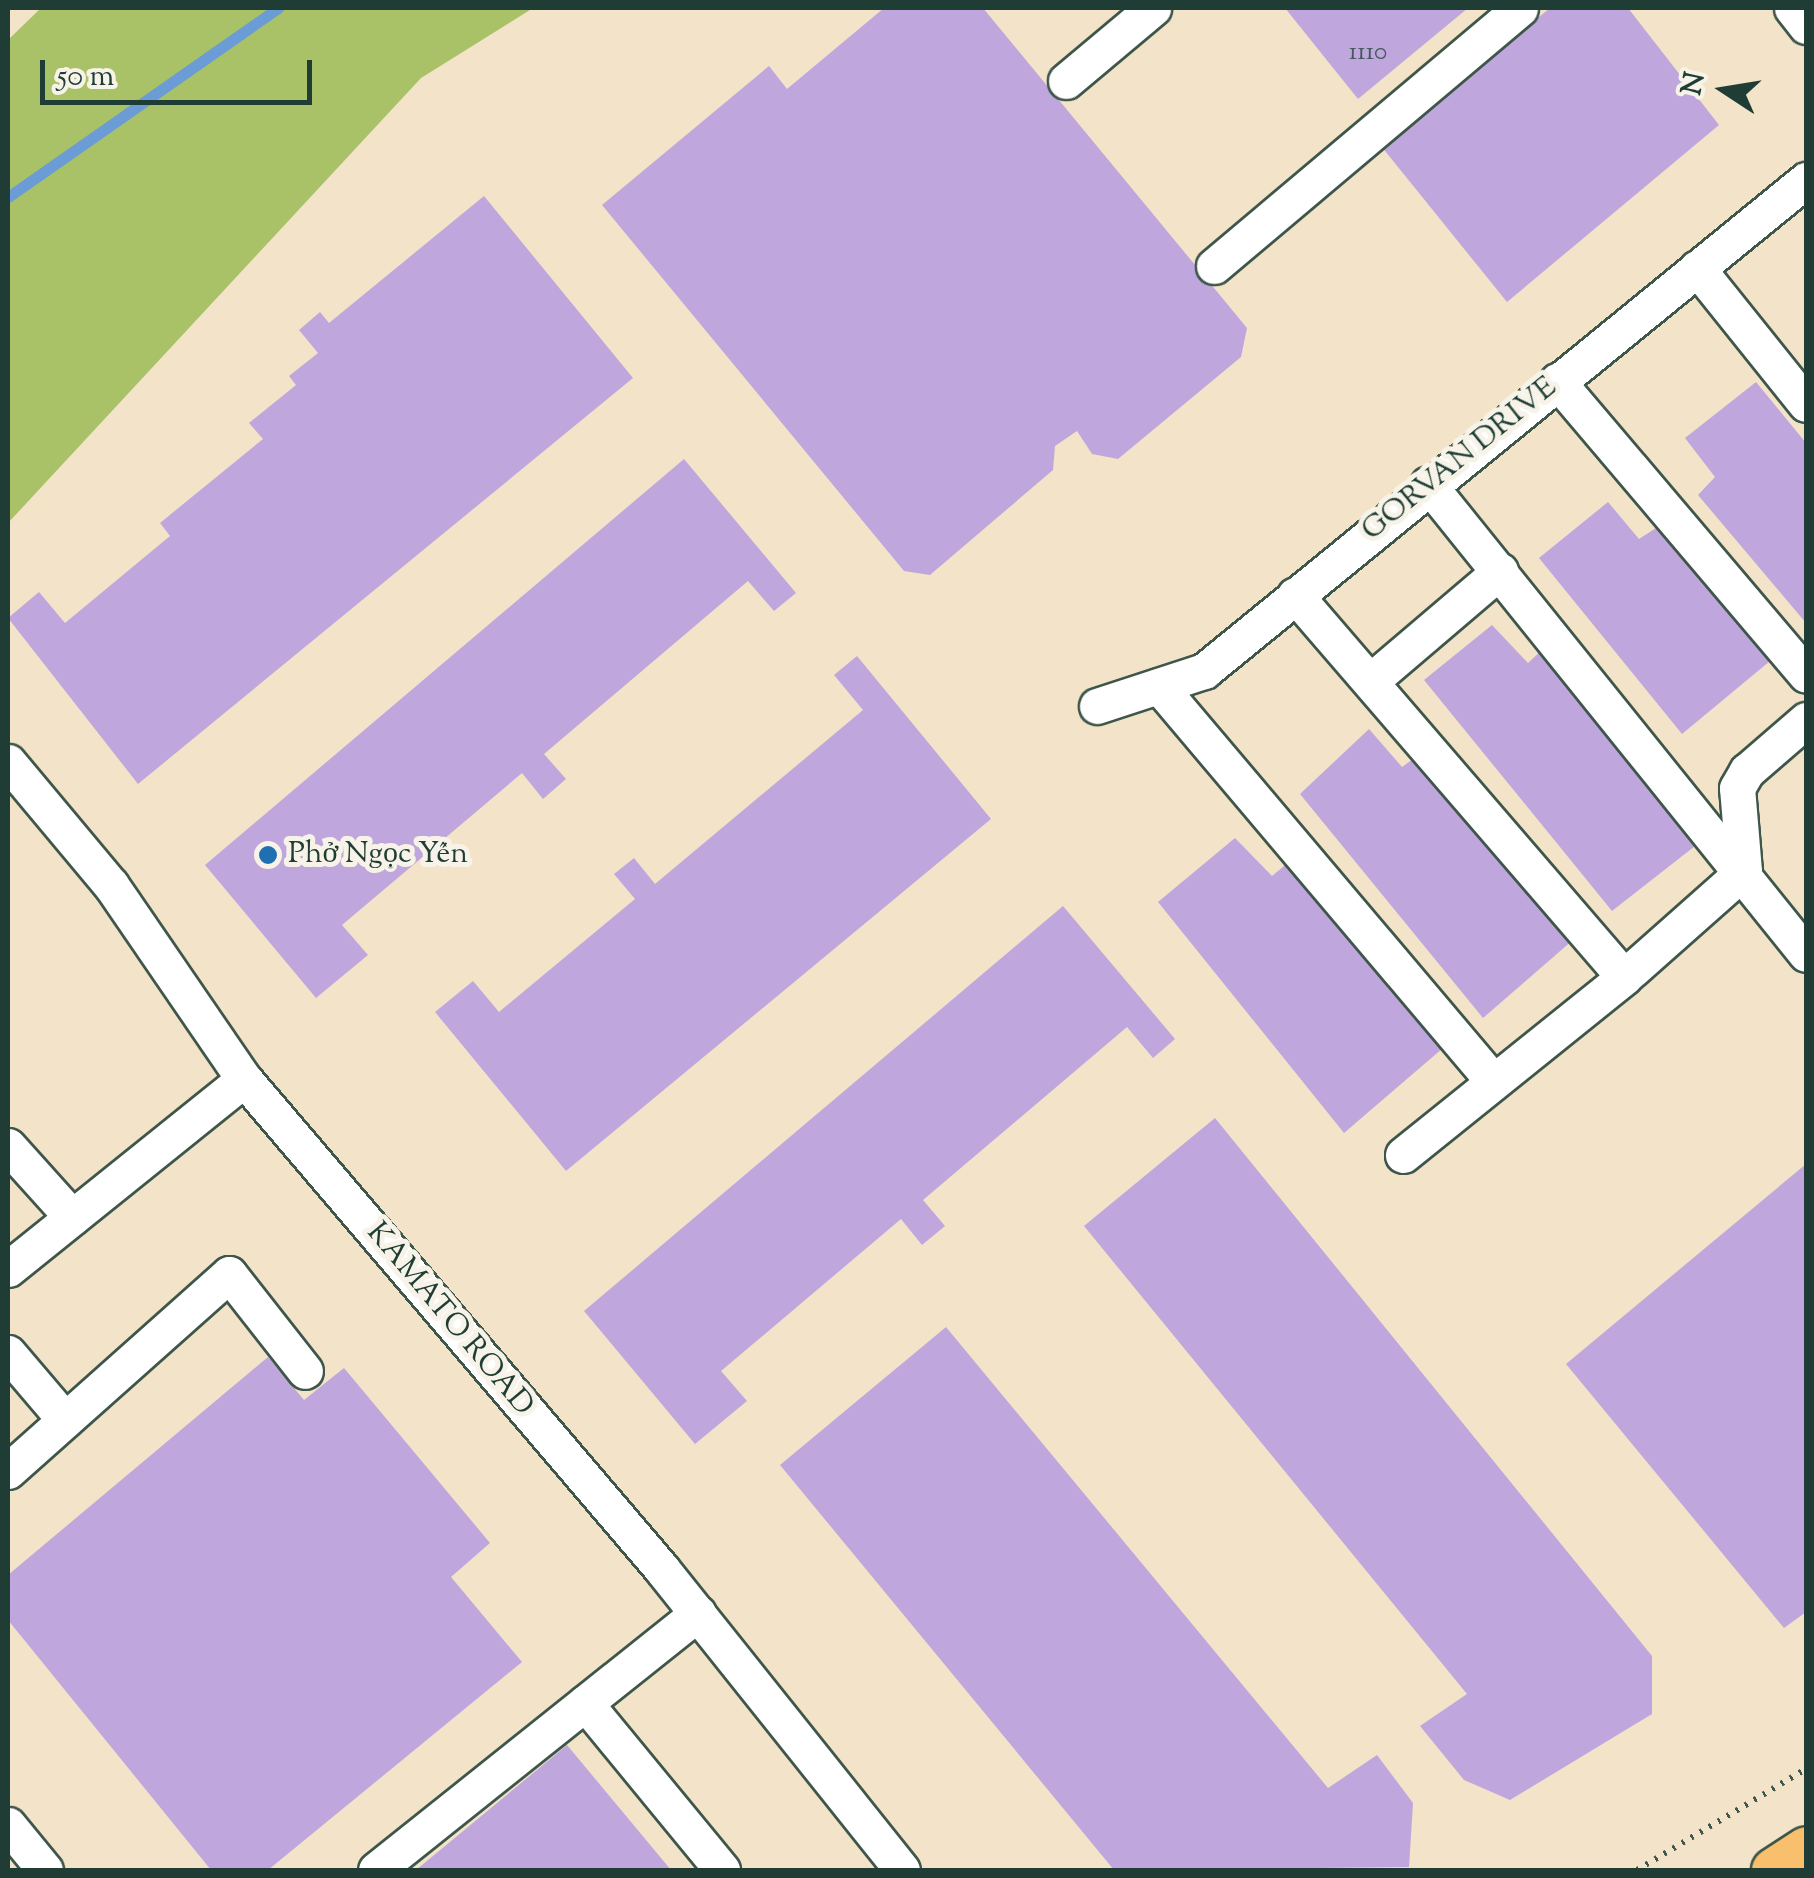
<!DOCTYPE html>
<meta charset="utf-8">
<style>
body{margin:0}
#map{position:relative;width:1814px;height:1878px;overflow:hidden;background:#f2e3c9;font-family:"Sorts Mill Goudy",serif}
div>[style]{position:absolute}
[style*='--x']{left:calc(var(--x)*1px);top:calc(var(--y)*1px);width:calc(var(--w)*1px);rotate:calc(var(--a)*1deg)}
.green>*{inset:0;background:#a9c167}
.stream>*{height:11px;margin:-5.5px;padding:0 5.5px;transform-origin:5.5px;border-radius:5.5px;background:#6b9cd5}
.building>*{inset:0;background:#bfa7dd}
.path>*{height:6px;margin-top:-3px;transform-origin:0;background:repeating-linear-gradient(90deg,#3f564a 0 2.5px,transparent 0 10.5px)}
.roads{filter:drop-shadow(2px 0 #3f564a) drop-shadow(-2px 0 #3f564a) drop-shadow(0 2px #3f564a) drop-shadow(0 -2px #3f564a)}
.minor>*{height:35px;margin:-17.5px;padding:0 17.5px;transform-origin:17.5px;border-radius:17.5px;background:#fff}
.major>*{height:45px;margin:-22.5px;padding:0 22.5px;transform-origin:22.5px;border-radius:22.5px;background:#f8bf6c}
.dots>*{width:28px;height:28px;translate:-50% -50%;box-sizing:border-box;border:5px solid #f7f3e8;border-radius:50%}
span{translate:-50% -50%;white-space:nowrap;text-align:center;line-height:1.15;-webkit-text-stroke:10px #f7f3e8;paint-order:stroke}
.number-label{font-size:25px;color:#47585e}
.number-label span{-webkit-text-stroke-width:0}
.street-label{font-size:30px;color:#1f3d34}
.poi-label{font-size:30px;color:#1f3d34}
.left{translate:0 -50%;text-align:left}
.frame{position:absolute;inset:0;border:10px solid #1f3d34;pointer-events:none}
.north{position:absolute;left:1674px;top:40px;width:100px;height:100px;-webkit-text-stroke:8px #f7f3e8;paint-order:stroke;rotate:282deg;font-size:28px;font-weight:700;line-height:40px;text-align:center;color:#1f3d34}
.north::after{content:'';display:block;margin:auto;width:35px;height:45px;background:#1f3d34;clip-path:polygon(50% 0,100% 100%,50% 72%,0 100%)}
.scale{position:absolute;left:40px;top:60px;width:272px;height:45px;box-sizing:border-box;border:5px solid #1f3d34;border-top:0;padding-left:12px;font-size:30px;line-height:35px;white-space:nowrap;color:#1f3d34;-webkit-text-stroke:8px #f7f3e8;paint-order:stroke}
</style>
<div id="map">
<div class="green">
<div style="clip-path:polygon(41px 8px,533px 8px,421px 78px,8px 523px,8px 40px)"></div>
</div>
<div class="stream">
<div style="--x:8;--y:197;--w:330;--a:-35"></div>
</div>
<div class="building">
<div style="clip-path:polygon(884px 8px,983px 8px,1247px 328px,1241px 357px,1118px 459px,1092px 454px,1077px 431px,1055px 446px,1053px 470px,930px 575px,904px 571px,602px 205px,769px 66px,787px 89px)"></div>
<div style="clip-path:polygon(1285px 8px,1468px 8px,1358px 99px)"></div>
<div style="clip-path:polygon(1550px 8px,1628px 8px,1719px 125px,1507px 302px,1381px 146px)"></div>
<div style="clip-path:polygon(484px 196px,633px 378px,138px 784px,8px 618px,39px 592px,65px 623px,170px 536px,160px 523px,263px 439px,249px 423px,296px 385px,289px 376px,318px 353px,299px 330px,320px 312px,329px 323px)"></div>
<div style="clip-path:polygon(1756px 382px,1806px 443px,1806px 623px,1698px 495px,1715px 477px,1685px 438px)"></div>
<div style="clip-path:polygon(684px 459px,796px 593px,774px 611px,748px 581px,544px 754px,566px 779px,543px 799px,522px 773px,342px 925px,368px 955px,316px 998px,205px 865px)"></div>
<div style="clip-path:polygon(1608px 502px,1639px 539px,1656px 528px,1770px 661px,1682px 734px,1539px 558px)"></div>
<div style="clip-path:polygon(1492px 625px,1528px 663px,1543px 649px,1704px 839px,1612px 911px,1424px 680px)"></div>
<div style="clip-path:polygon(857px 656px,991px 819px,566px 1171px,435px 1012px,473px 981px,499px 1012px,635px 899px,614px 874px,634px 858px,655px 884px,863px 710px,834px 675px)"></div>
<div style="clip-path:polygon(1369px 729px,1402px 767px,1420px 754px,1574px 939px,1483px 1018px,1300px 794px)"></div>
<div style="clip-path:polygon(1235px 838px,1272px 876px,1290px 861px,1443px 1048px,1344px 1133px,1158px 902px)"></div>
<div style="clip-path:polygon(1063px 906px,1175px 1039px,1153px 1058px,1127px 1027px,923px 1200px,945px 1226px,922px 1245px,901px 1219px,721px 1371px,747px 1401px,695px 1444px,584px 1311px)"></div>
<div style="clip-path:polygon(1215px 1118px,1652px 1656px,1652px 1714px,1510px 1800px,1464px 1780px,1420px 1726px,1467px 1694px,1084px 1226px)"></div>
<div style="clip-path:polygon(1806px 1164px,1806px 1612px,1784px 1628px,1566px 1364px)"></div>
<div style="clip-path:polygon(946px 1327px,1328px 1788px,1377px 1755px,1413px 1803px,1409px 1867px,1114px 1870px,780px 1465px)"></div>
<div style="clip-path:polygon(268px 1357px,304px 1400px,344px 1368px,490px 1543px,451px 1577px,522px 1662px,268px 1870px,211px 1870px,8px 1620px,8px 1575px)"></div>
<div style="clip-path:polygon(567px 1745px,671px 1870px,416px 1870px)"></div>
</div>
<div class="path">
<div style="--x:1637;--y:1870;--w:197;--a:-30.9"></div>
</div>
<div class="roads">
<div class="minor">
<div style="--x:1792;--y:8;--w:23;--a:52"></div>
<div style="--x:1066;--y:81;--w:114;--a:-40"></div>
<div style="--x:1214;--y:266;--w:400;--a:-40.1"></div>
<div style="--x:1697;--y:268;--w:174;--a:51.3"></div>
<div style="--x:1557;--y:381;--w:385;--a:49.7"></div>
<div style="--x:1428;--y:484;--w:603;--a:51.19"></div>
<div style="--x:1295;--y:595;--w:504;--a:49.26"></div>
<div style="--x:1373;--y:679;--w:167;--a:-40.4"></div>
<div style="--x:1159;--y:686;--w:517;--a:49.78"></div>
<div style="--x:1097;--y:706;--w:113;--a:-18.1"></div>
<div style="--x:1204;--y:671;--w:777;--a:-39.2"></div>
<div style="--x:8;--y:762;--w:160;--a:50.1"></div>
<div style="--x:111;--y:885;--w:235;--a:55.6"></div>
<div style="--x:244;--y:1079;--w:643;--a:49.54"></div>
<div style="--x:661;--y:1568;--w:386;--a:51.4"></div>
<div style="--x:8;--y:1146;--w:96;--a:48"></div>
<div style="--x:1403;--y:1155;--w:284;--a:-38.8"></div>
<div style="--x:1624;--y:977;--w:160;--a:-41.5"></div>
<div style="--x:1744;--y:871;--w:83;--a:-94.8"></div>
<div style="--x:1737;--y:788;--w:20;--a:-60"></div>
<div style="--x:1747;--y:771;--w:78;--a:-40.8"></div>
<div style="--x:8;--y:1269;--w:303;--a:-38.8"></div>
<div style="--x:8;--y:1353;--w:88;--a:49.6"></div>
<div style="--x:8;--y:1471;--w:296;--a:-41.7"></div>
<div style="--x:229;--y:1274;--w:123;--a:51.9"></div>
<div style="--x:585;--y:1703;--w:216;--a:50.6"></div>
<div style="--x:8;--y:1825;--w:58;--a:50.6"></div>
<div style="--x:376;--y:1870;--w:412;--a:-38.6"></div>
</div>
<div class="major">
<div style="--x:1774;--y:1870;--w:38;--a:-33"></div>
</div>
</div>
<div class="dots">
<div style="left:268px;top:855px;background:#1f6fb2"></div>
</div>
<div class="number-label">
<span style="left:1368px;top:53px">1110</span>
</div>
<div class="street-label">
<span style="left:1460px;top:460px;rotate:-39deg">GORVAN DRIVE</span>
<span style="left:449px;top:1320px;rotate:50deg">KAMATO ROAD</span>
</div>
<div class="poi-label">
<span class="left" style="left:288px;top:855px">Phở Ngọc Yến</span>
</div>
<div class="frame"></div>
<div class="north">N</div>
<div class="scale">50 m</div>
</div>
